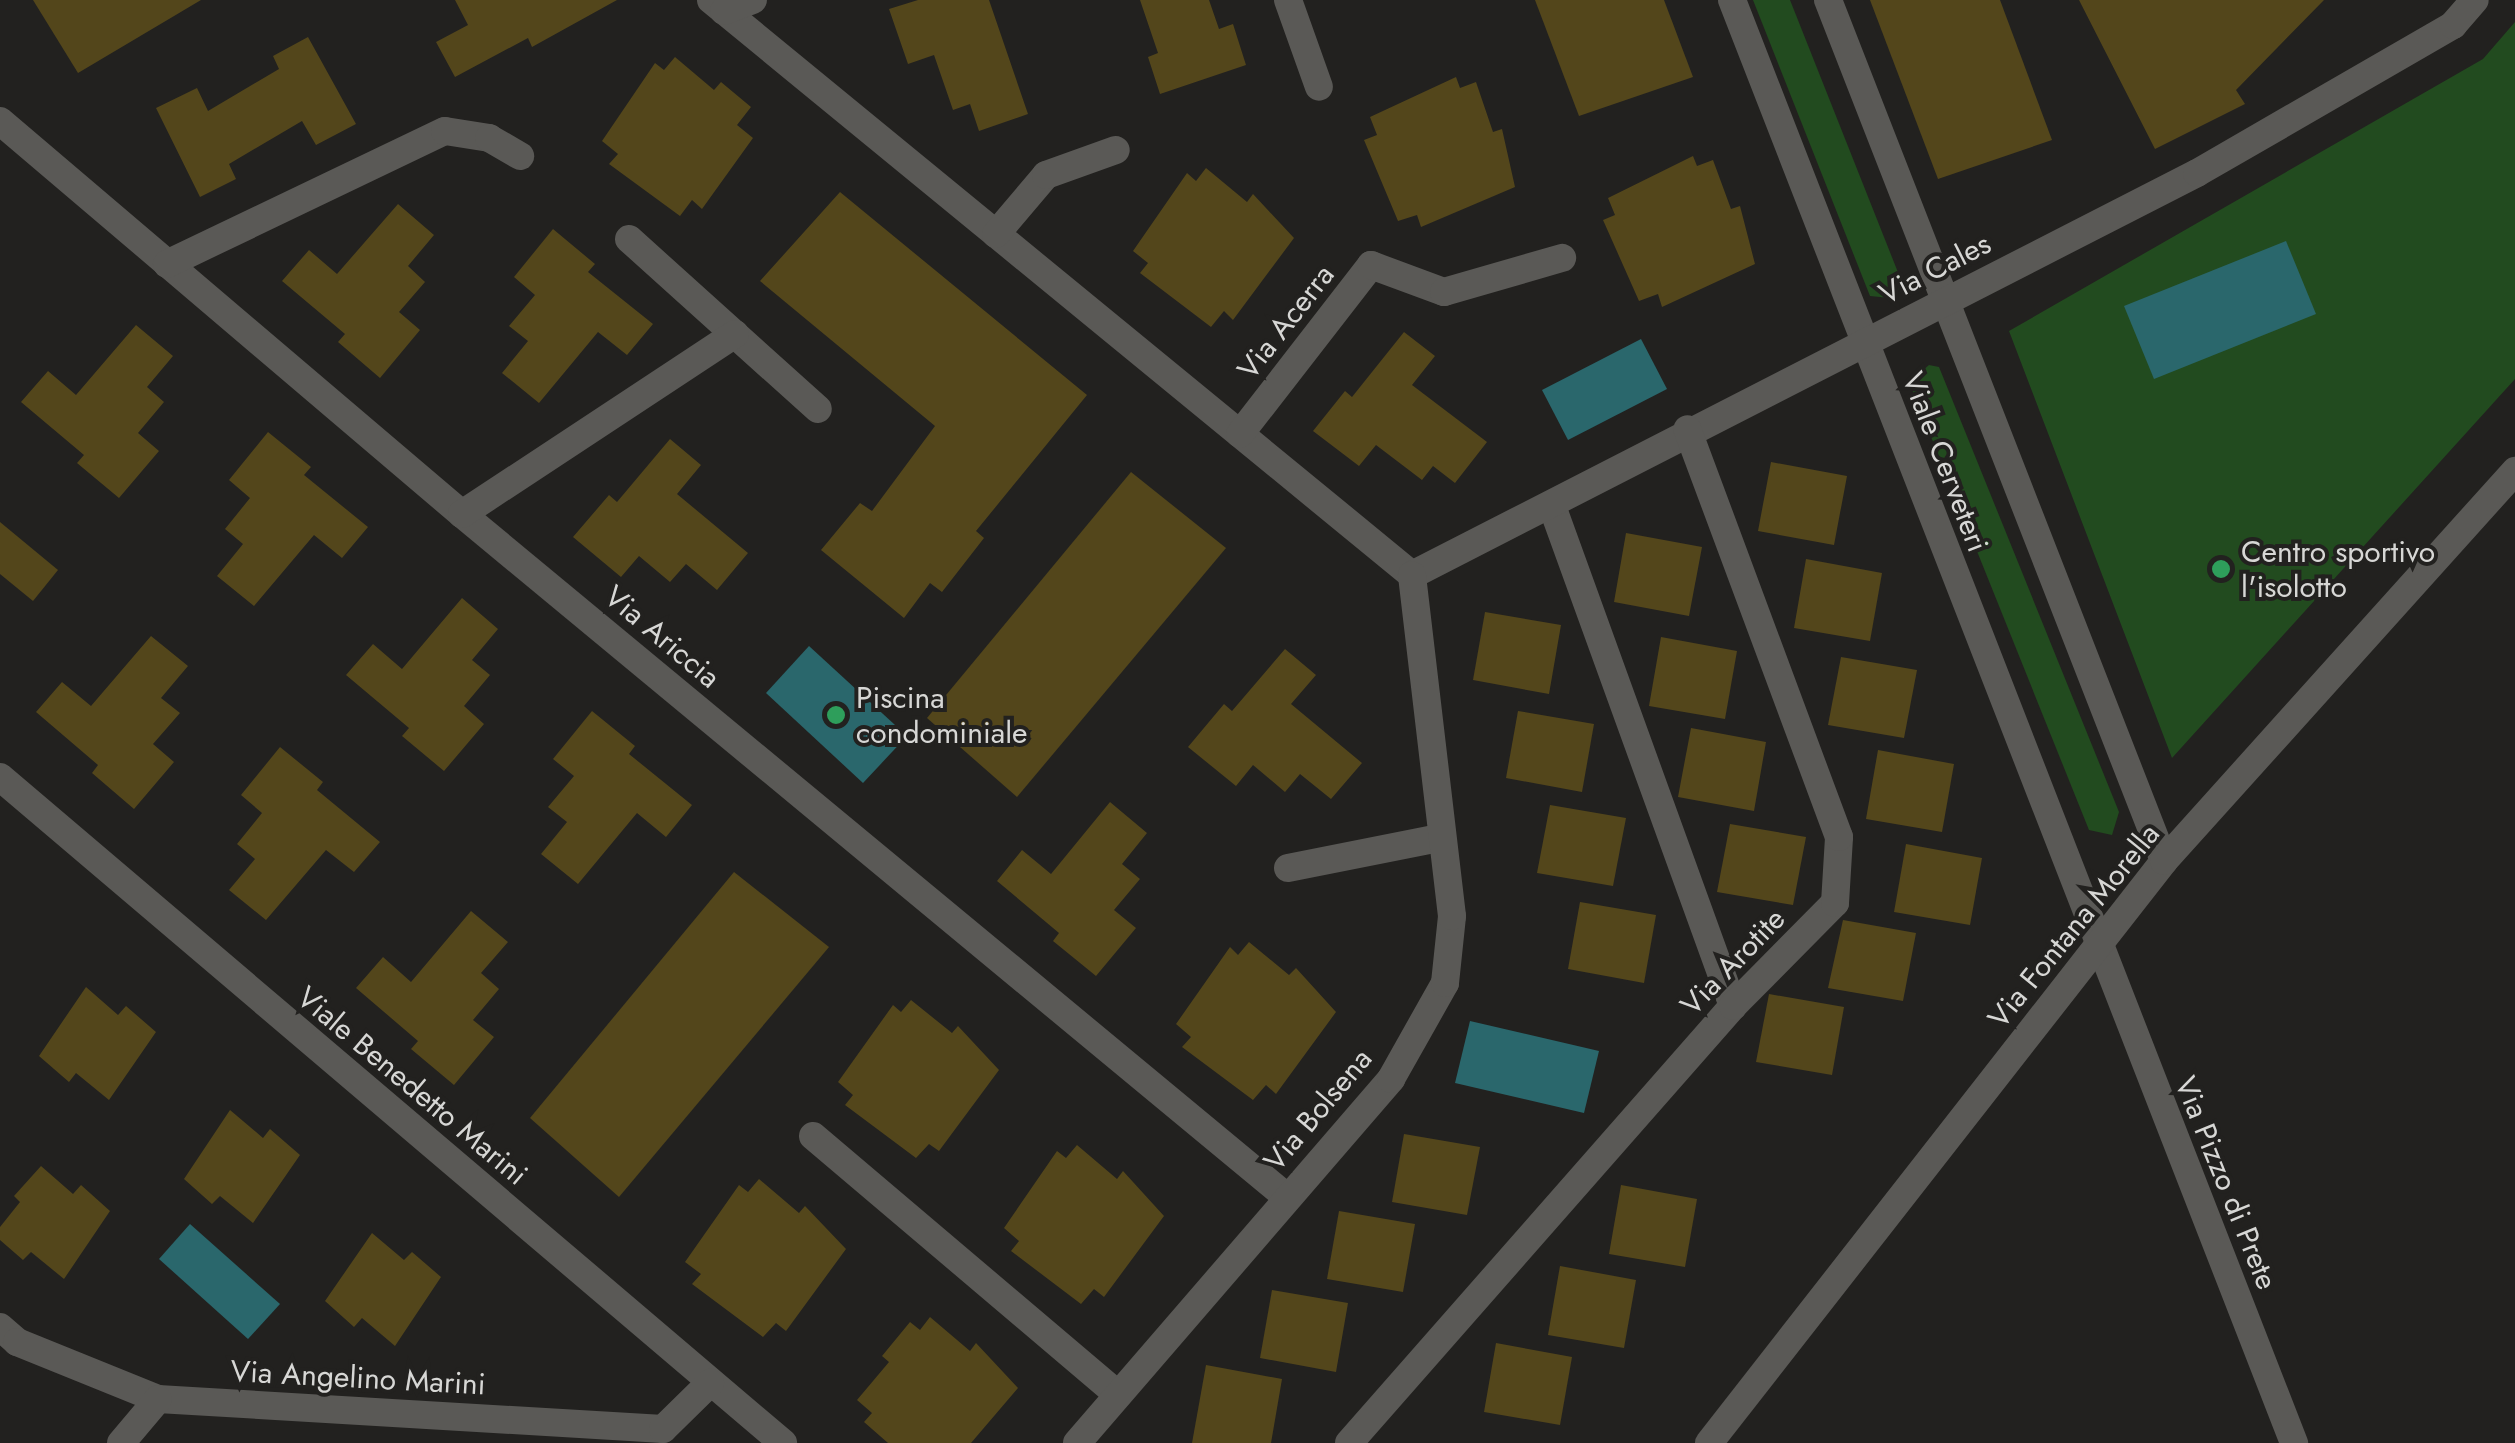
<!DOCTYPE html>
<style>
body{margin:0}
#map{position:relative;width:2515px;height:1443px;overflow:hidden;background:#22211f;font-family:Jost,sans-serif}
div>[style]{position:absolute}
[style*='--x']{left:calc(var(--x)*1px);top:calc(var(--y)*1px);width:calc(var(--w)*1px);rotate:calc(var(--a)*1deg)}
.green>*{inset:0;background:#224b1f}
.water>*{inset:0;background:#2a676c}
.building>*{inset:0;background:#53461b}
.minor>*{height:28px;margin:-14px;padding:0 14px;transform-origin:14px;border-radius:14px;background:#5a5956}
.tertiary>*{height:28px;margin:-14px;padding:0 14px;transform-origin:14px;border-radius:14px;background:#5a5956}
.dots>*{width:28px;height:28px;translate:-50% -50%;box-sizing:border-box;border:5px solid #22211f;border-radius:50%}
span{translate:-50% -50%;white-space:nowrap;text-align:center;line-height:1.15;-webkit-text-stroke:8px #22211f;paint-order:stroke}
.street-label{font-size:30px;color:#d7d7d5}
.poi-label{font-size:30px;color:#d7d7d5}
.left{translate:0 -50%;text-align:left}
</style>
<div id="map">
<div class="green">
<div style="clip-path:polygon(1753px 0,1790px 0,1903px 285px,1890px 298px,1870px 296px)"></div>
<div style="clip-path:polygon(2515px 22px,2515px 379px,2172px 758px,2009px 331px,2483px 59px)"></div>
<div style="clip-path:polygon(1929px 365px,1939px 367px,2119px 812px,2112px 835px,2089px 830px,1909px 382px)"></div>
</div>
<div class="water">
<div style="clip-path:polygon(2286px 241px,2316px 314px,2154px 379px,2124px 306px)"></div>
<div style="clip-path:polygon(1641px 339px,1667px 389px,1568px 440px,1542px 390px)"></div>
<div style="clip-path:polygon(809px 646px,907px 736px,863px 783px,766px 693px)"></div>
<div style="clip-path:polygon(1470px 1021px,1599px 1051px,1584px 1113px,1455px 1083px)"></div>
<div style="clip-path:polygon(190px 1224px,280px 1304px,248px 1339px,159px 1259px)"></div>
</div>
<div class="building">
<div style="clip-path:polygon(33px 0,201px 0,78px 73px)"></div>
<div style="clip-path:polygon(455px 0,617px 0,532px 47px,528px 38px,455px 77px,436px 42px,468px 25px)"></div>
<div style="clip-path:polygon(918px 0,989px 0,1028px 114px,979px 131px,970px 104px,953px 110px,934px 55px,908px 64px,889px 9px)"></div>
<div style="clip-path:polygon(1140px 0,1209px 0,1219px 29px,1233px 24px,1246px 65px,1160px 94px,1148px 57px,1158px 53px)"></div>
<div style="clip-path:polygon(1535px 0,1664px 0,1693px 77px,1579px 116px)"></div>
<div style="clip-path:polygon(1870px 0,2000px 0,2052px 140px,1938px 179px)"></div>
<div style="clip-path:polygon(2079px 0,2324px 0,2236px 90px,2245px 104px,2155px 149px)"></div>
<div style="clip-path:polygon(308px 37px,356px 124px,316px 145px,302px 121px,229px 164px,236px 179px,200px 197px,156px 108px,197px 88px,208px 111px,279px 69px,273px 56px)"></div>
<div style="clip-path:polygon(675px 57px,714px 90px,721px 82px,751px 107px,737px 125px,753px 138px,702px 209px,692px 200px,680px 216px,609px 164px,618px 154px,602px 141px,655px 63px,664px 70px)"></div>
<div style="clip-path:polygon(1456px 77px,1460px 88px,1476px 82px,1493px 132px,1502px 129px,1515px 187px,1421px 227px,1417px 215px,1398px 221px,1364px 140px,1377px 135px,1370px 117px)"></div>
<div style="clip-path:polygon(1693px 156px,1697px 166px,1713px 160px,1731px 209px,1740px 206px,1755px 264px,1662px 307px,1658px 294px,1639px 301px,1603px 220px,1615px 215px,1608px 198px)"></div>
<div style="clip-path:polygon(1206px 168px,1247px 202px,1253px 194px,1294px 238px,1233px 320px,1224px 311px,1211px 327px,1140px 273px,1148px 263px,1133px 251px,1187px 173px,1196px 181px)"></div>
<div style="clip-path:polygon(840px 192px,1087px 395px,976px 531px,984px 538px,942px 592px,930px 583px,904px 618px,821px 550px,860px 503px,872px 511px,935px 426px,760px 281px)"></div>
<div style="clip-path:polygon(398px 204px,434px 235px,408px 266px,425px 282px,399px 312px,420px 330px,380px 378px,338px 342px,345px 334px,282px 281px,309px 250px,337px 274px)"></div>
<div style="clip-path:polygon(553px 229px,595px 264px,588px 272px,653px 324px,627px 355px,598px 332px,539px 403px,502px 373px,528px 341px,509px 326px,535px 295px,514px 277px)"></div>
<div style="clip-path:polygon(136px 325px,173px 356px,147px 387px,164px 402px,138px 433px,159px 451px,119px 498px,77px 463px,84px 455px,21px 402px,48px 371px,76px 395px)"></div>
<div style="clip-path:polygon(1404px 332px,1435px 356px,1412px 385px,1487px 442px,1455px 483px,1433px 466px,1422px 480px,1376px 445px,1359px 466px,1313px 431px,1345px 391px,1352px 397px)"></div>
<div style="clip-path:polygon(268px 432px,311px 467px,304px 475px,368px 527px,342px 558px,314px 535px,254px 606px,217px 576px,243px 544px,225px 529px,250px 498px,229px 480px)"></div>
<div style="clip-path:polygon(670px 439px,701px 465px,677px 494px,748px 553px,717px 590px,686px 564px,670px 582px,639px 556px,621px 577px,573px 537px,609px 495px,617px 502px)"></div>
<div style="clip-path:polygon(1771px 462px,1847px 476px,1834px 545px,1758px 531px)"></div>
<div style="clip-path:polygon(1131px 472px,1226px 548px,1017px 797px,927px 718px)"></div>
<div style="clip-path:polygon(0 522px,58px 570px,33px 601px,0 574px)"></div>
<div style="clip-path:polygon(1626px 533px,1702px 547px,1689px 616px,1614px 602px)"></div>
<div style="clip-path:polygon(1806px 559px,1882px 573px,1870px 641px,1794px 628px)"></div>
<div style="clip-path:polygon(462px 598px,498px 629px,472px 660px,490px 675px,464px 706px,484px 724px,444px 771px,402px 736px,409px 728px,346px 675px,373px 644px,402px 669px)"></div>
<div style="clip-path:polygon(1485px 612px,1561px 625px,1549px 694px,1473px 680px)"></div>
<div style="clip-path:polygon(151px 636px,188px 666px,161px 698px,180px 713px,153px 744px,174px 762px,134px 809px,92px 773px,98px 765px,36px 712px,62px 682px,91px 706px)"></div>
<div style="clip-path:polygon(1661px 637px,1737px 651px,1725px 719px,1649px 706px)"></div>
<div style="clip-path:polygon(1285px 649px,1316px 675px,1291px 704px,1362px 763px,1331px 799px,1300px 774px,1285px 792px,1253px 765px,1236px 786px,1188px 747px,1224px 704px,1232px 711px)"></div>
<div style="clip-path:polygon(1841px 657px,1917px 670px,1904px 738px,1828px 725px)"></div>
<div style="clip-path:polygon(592px 711px,635px 746px,629px 754px,692px 805px,666px 837px,637px 813px,578px 884px,541px 854px,567px 822px,548px 807px,574px 776px,553px 759px)"></div>
<div style="clip-path:polygon(1518px 711px,1594px 724px,1582px 792px,1506px 778px)"></div>
<div style="clip-path:polygon(1691px 728px,1766px 742px,1754px 811px,1678px 797px)"></div>
<div style="clip-path:polygon(280px 747px,323px 782px,317px 790px,380px 842px,354px 872px,326px 850px,266px 920px,229px 890px,255px 859px,237px 844px,262px 813px,241px 795px)"></div>
<div style="clip-path:polygon(1878px 750px,1954px 764px,1942px 832px,1866px 819px)"></div>
<div style="clip-path:polygon(1110px 802px,1147px 833px,1122px 864px,1140px 879px,1114px 910px,1136px 928px,1096px 976px,1053px 941px,1059px 933px,997px 881px,1022px 850px,1051px 874px)"></div>
<div style="clip-path:polygon(1550px 805px,1626px 818px,1613px 886px,1537px 873px)"></div>
<div style="clip-path:polygon(1730px 824px,1806px 837px,1793px 905px,1717px 892px)"></div>
<div style="clip-path:polygon(1906px 844px,1982px 858px,1970px 925px,1894px 912px)"></div>
<div style="clip-path:polygon(734px 872px,829px 947px,619px 1197px,530px 1118px)"></div>
<div style="clip-path:polygon(1580px 902px,1656px 915px,1644px 983px,1568px 969px)"></div>
<div style="clip-path:polygon(471px 911px,508px 942px,481px 973px,499px 989px,473px 1020px,494px 1037px,454px 1085px,411px 1049px,418px 1041px,356px 988px,383px 957px,411px 982px)"></div>
<div style="clip-path:polygon(1843px 920px,1916px 933px,1903px 1001px,1828px 988px)"></div>
<div style="clip-path:polygon(1249px 942px,1289px 975px,1296px 968px,1336px 1012px,1276px 1094px,1266px 1085px,1253px 1100px,1182px 1047px,1191px 1037px,1176px 1024px,1230px 947px,1238px 955px)"></div>
<div style="clip-path:polygon(86px 987px,118px 1015px,126px 1006px,156px 1032px,109px 1100px,76px 1073px,69px 1082px,39px 1056px)"></div>
<div style="clip-path:polygon(1769px 994px,1844px 1007px,1832px 1075px,1756px 1062px)"></div>
<div style="clip-path:polygon(911px 1000px,952px 1033px,958px 1026px,999px 1070px,939px 1151px,929px 1144px,916px 1158px,845px 1105px,853px 1095px,838px 1082px,893px 1005px,901px 1012px)"></div>
<div style="clip-path:polygon(230px 1110px,263px 1138px,270px 1129px,300px 1155px,253px 1223px,220px 1196px,212px 1204px,184px 1179px)"></div>
<div style="clip-path:polygon(1404px 1134px,1480px 1147px,1467px 1215px,1392px 1202px)"></div>
<div style="clip-path:polygon(1077px 1145px,1117px 1179px,1123px 1171px,1164px 1216px,1104px 1297px,1094px 1289px,1081px 1304px,1011px 1251px,1019px 1241px,1004px 1228px,1057px 1151px,1066px 1158px)"></div>
<div style="clip-path:polygon(41px 1166px,73px 1194px,81px 1185px,110px 1211px,64px 1279px,31px 1252px,23px 1260px,0 1240px,0 1227px,20px 1202px,14px 1196px)"></div>
<div style="clip-path:polygon(759px 1179px,799px 1213px,805px 1206px,846px 1249px,786px 1331px,776px 1323px,763px 1337px,692px 1284px,701px 1274px,685px 1262px,739px 1185px,748px 1192px)"></div>
<div style="clip-path:polygon(1621px 1185px,1697px 1199px,1685px 1267px,1609px 1254px)"></div>
<div style="clip-path:polygon(1339px 1211px,1415px 1224px,1403px 1292px,1327px 1279px)"></div>
<div style="clip-path:polygon(372px 1233px,404px 1260px,412px 1252px,441px 1277px,395px 1346px,362px 1318px,354px 1327px,325px 1301px)"></div>
<div style="clip-path:polygon(1560px 1266px,1636px 1280px,1624px 1348px,1548px 1335px)"></div>
<div style="clip-path:polygon(1272px 1290px,1348px 1303px,1336px 1372px,1260px 1358px)"></div>
<div style="clip-path:polygon(930px 1317px,970px 1351px,976px 1343px,1018px 1388px,971px 1443px,888px 1443px,864px 1422px,872px 1413px,857px 1400px,889px 1362px,882px 1356px,910px 1322px,920px 1330px)"></div>
<div style="clip-path:polygon(1496px 1343px,1572px 1357px,1560px 1425px,1484px 1412px)"></div>
<div style="clip-path:polygon(1206px 1365px,1282px 1379px,1271px 1443px,1192px 1443px)"></div>
</div>
<div class="minor">
<div style="--x:711;--y:0;--w:907;--a:39.36"></div>
<div style="--x:1288;--y:0;--w:92;--a:70.4"></div>
<div style="--x:1732;--y:0;--w:1549;--a:68.72"></div>
<div style="--x:1828;--y:0;--w:924;--a:68.68"></div>
<div style="--x:724;--y:11;--w:31;--a:-21"></div>
<div style="--x:0;--y:121;--w:607;--a:40.39"></div>
<div style="--x:462;--y:514;--w:1072;--a:39.63"></div>
<div style="--x:996;--y:234;--w:77;--a:-49.7"></div>
<div style="--x:1046;--y:175;--w:74;--a:-19.7"></div>
<div style="--x:629;--y:239;--w:254;--a:42"></div>
<div style="--x:167;--y:264;--w:308;--a:-25.6"></div>
<div style="--x:445;--y:131;--w:45;--a:9"></div>
<div style="--x:489;--y:138;--w:36;--a:30"></div>
<div style="--x:1240;--y:434;--w:214;--a:-52.2"></div>
<div style="--x:1371;--y:265;--w:78;--a:20.3"></div>
<div style="--x:1444;--y:292;--w:123;--a:-16.1"></div>
<div style="--x:1552;--y:506;--w:532;--a:70.1"></div>
<div style="--x:462;--y:514;--w:327;--a:-33.4"></div>
<div style="--x:1412;--y:575;--w:882;--a:-27.12"></div>
<div style="--x:2197;--y:173;--w:296;--a:-30"></div>
<div style="--x:2453;--y:25;--w:33;--a:-49"></div>
<div style="--x:0;--y:777;--w:1028;--a:40.38"></div>
<div style="--x:1288;--y:868;--w:154;--a:-11.2"></div>
<div style="--x:813;--y:1136;--w:400;--a:40.3"></div>
<div style="--x:0;--y:1327;--w:23;--a:41"></div>
<div style="--x:17;--y:1342;--w:152;--a:22"></div>
<div style="--x:158;--y:1399;--w:506;--a:3.4"></div>
<div style="--x:663;--y:1429;--w:66;--a:-44.4"></div>
<div style="--x:121;--y:1443;--w:57;--a:-49.9"></div>
<div style="--x:1077;--y:1443;--w:481;--a:-49.2"></div>
<div style="--x:1391;--y:1079;--w:110;--a:-60.6"></div>
<div style="--x:1445;--y:983;--w:67;--a:-84"></div>
<div style="--x:1452;--y:916;--w:343;--a:-96.7"></div>
<div style="--x:1349;--y:1443;--w:582;--a:-48.69"></div>
<div style="--x:1733;--y:1006;--w:145;--a:-45.3"></div>
<div style="--x:1835;--y:903;--w:66;--a:-86.5"></div>
<div style="--x:1839;--y:837;--w:435;--a:-110.4"></div>
</div>
<div class="tertiary">
<div style="--x:1709;--y:1443;--w:739;--a:-51.98"></div>
<div style="--x:2164;--y:861;--w:525;--a:-48.01"></div>
</div>
<div class="dots">
<div style="left:2221px;top:569px;background:#2e9e5b"></div>
<div style="left:836px;top:715px;background:#2e9e5b"></div>
</div>
<div class="street-label">
<span style="left:1935px;top:269px;rotate:-27deg">Via Cales</span>
<span style="left:1286px;top:322px;rotate:-52deg">Via Acerra</span>
<span style="left:1945px;top:462px;rotate:69deg">Viale Cerveteri</span>
<span style="left:662px;top:637px;rotate:40deg">Via Ariccia</span>
<span style="left:2074px;top:926px;rotate:-51deg">Via Fontana Morella</span>
<span style="left:1733px;top:962px;rotate:-46deg">Via Arotite</span>
<span style="left:412px;top:1086px;rotate:40deg">Viale Benedetto Marini</span>
<span style="left:1318px;top:1110px;rotate:-50deg">Via Bolsena</span>
<span style="left:2226px;top:1183px;rotate:68deg">Via Pizzo di Prete</span>
<span style="left:358px;top:1378px;rotate:3deg">Via Angelino Marini</span>
</div>
<div class="poi-label">
<span class="left" style="left:2241px;top:569px">Centro sportivo<br>l'isolotto</span>
<span class="left" style="left:856px;top:715px">Piscina<br>condominiale</span>
</div>
</div>
